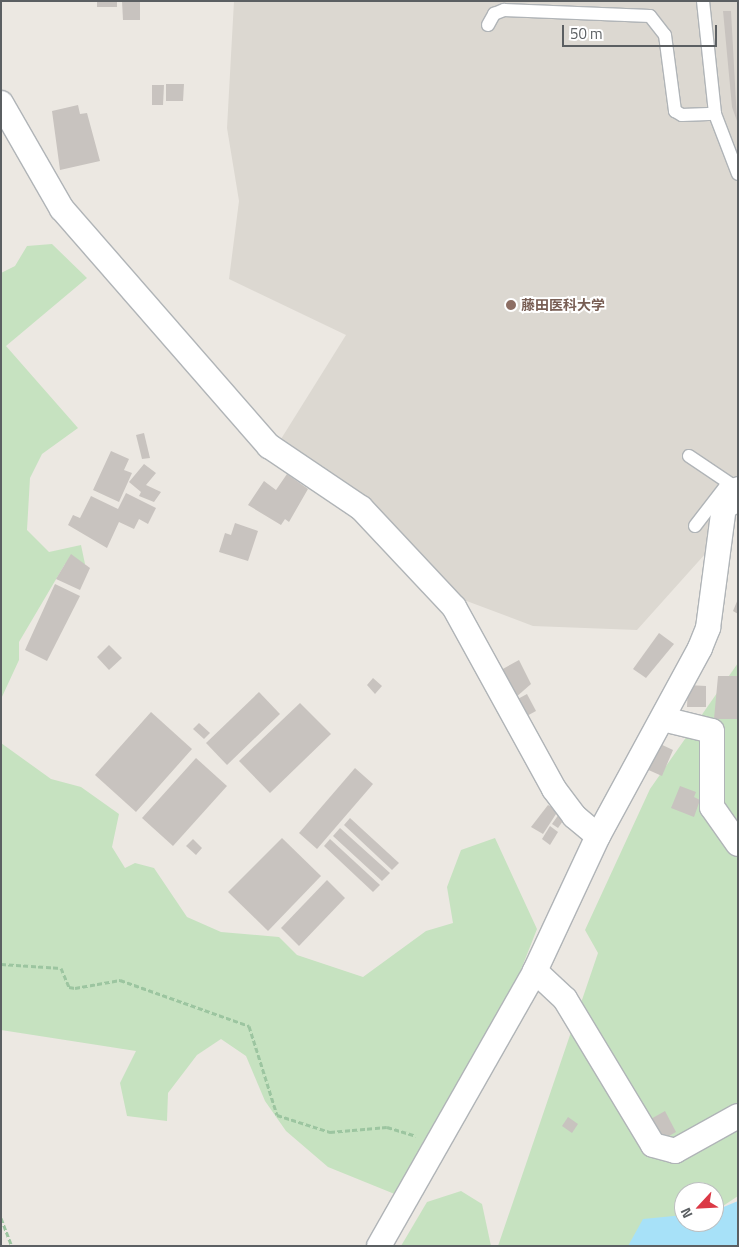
<!DOCTYPE html>
<meta charset="utf-8">
<style>
body{margin:0}
#map{position:relative;width:739px;height:1247px;overflow:hidden;background:#ece8e2;font-family:"Titillium Web","Noto Sans JP",sans-serif}
div>[style]{position:absolute}
[style*='--x']{left:calc(var(--x)*1px);top:calc(var(--y)*1px);width:calc(var(--w)*1px);rotate:calc(var(--a)*1deg)}
.education>*{inset:0;background:#dcd8d1}
.green>*{inset:0;background:#c6e2c0}
.water>*{inset:0;background:#a7e1f8}
.building>*{inset:0;background:#c8c3bf}
.path>*{height:3px;margin-top:-1.5px;transform-origin:0;background:repeating-linear-gradient(90deg,#9cc5a0 0 5px,transparent 0 7.5px)}
.roads{filter:drop-shadow(1px 0 #b0b4b7) drop-shadow(-1px 0 #b0b4b7) drop-shadow(0 1px #b0b4b7) drop-shadow(0 -1px #b0b4b7)}
.lane>*{height:12px;margin:-6px;padding:0 6px;transform-origin:6px;border-radius:6px;background:#fff}
.street>*{height:24px;margin:-12px;padding:0 12px;transform-origin:12px;border-radius:12px;background:#fff}
.dots>*{width:14px;height:14px;translate:-50% -50%;box-sizing:border-box;border:2px solid #fff;border-radius:50%}
span{translate:-50% -50%;white-space:nowrap;text-align:center;line-height:1.15;-webkit-text-stroke:4px #fff;paint-order:stroke}
.education-label{font-size:14px;color:#785e54;font-weight:700}
.left{translate:0 -50%;text-align:left}
.frame{position:absolute;inset:0;border:2px solid #5b5f62;pointer-events:none}
.north{position:absolute;left:674px;top:1182px;width:50px;height:50px;box-sizing:border-box;background:#fff;border:1px solid #bdbfc0;border-radius:50%;rotate:245deg;font-size:14px;font-weight:700;line-height:20px;text-align:center;color:#5b5f62}
.north::after{content:'';display:block;margin:auto;width:18px;height:22px;background:#db3946;clip-path:polygon(50% 0,100% 100%,50% 72%,0 100%)}
.scale{position:absolute;left:562px;top:25px;width:155px;height:22px;box-sizing:border-box;border:2px solid #5b5f62;border-top:0;padding-left:6px;font-size:15px;line-height:18px;white-space:nowrap;color:#5b5f62;-webkit-text-stroke:4px #fff;paint-order:stroke}
</style>
<div id="map">
<div class="education">
<div style="clip-path:polygon(234px 1px,738px 1px,738px 513px,717px 512px,706px 553px,637px 630px,533px 626px,448px 594px,276px 447px,346px 335px,229px 279px,239px 201px,227px 128px)"></div>
</div>
<div class="green">
<div style="clip-path:polygon(52px 244px,87px 278px,6px 346px,78px 428px,42px 454px,30px 478px,27px 530px,49px 552px,81px 545px,85px 564px,65px 564px,19px 642px,19px 660px,1px 699px,1px 273px,15px 266px,27px 246px)"></div>
<div style="clip-path:polygon(738px 663px,738px 1196px,714px 1212px,714px 1192px,684px 1192px,684px 1222px,664px 1246px,498px 1246px,598px 953px,585px 930px,650px 789px)"></div>
<div style="clip-path:polygon(1px 743px,51px 779px,81px 787px,119px 814px,112px 847px,125px 868px,135px 863px,154px 868px,187px 917px,221px 932px,279px 937px,297px 955px,363px 977px,426px 931px,453px 923px,447px 887px,461px 850px,495px 838px,537px 929px,504px 1013px,402px 1197px,328px 1167px,286px 1131px,265px 1101px,246px 1056px,221px 1039px,197px 1055px,168px 1093px,167px 1121px,127px 1116px,120px 1083px,136px 1051px,1px 1030px)"></div>
<div style="clip-path:polygon(461px 1191px,482px 1204px,491px 1246px,401px 1246px,427px 1202px)"></div>
</div>
<div class="water">
<div style="clip-path:polygon(738px 1201px,738px 1246px,628px 1246px,643px 1219px,684px 1215px,684px 1222px,714px 1222px,714px 1211px)"></div>
</div>
<div class="building">
<div style="clip-path:polygon(97px 1px,117px 1px,117px 7px,97px 7px)"></div>
<div style="clip-path:polygon(122px 1px,140px 1px,140px 20px,123px 20px)"></div>
<div style="clip-path:polygon(723px 11px,731px 11px,737px 121px,732px 107px)"></div>
<div style="clip-path:polygon(166px 84px,184px 84px,183px 101px,166px 101px)"></div>
<div style="clip-path:polygon(152px 85px,164px 85px,163px 105px,152px 105px)"></div>
<div style="clip-path:polygon(78px 105px,80px 114px,87px 113px,100px 161px,60px 170px,52px 111px)"></div>
<div style="clip-path:polygon(144px 433px,150px 458px,142px 459px,136px 435px)"></div>
<div style="clip-path:polygon(111px 451px,129px 459px,124px 470px,132px 473px,119px 502px,93px 490px)"></div>
<div style="clip-path:polygon(144px 464px,156px 473px,146px 485px,161px 492px,154px 502px,139px 496px,141px 492px,129px 482px)"></div>
<div style="clip-path:polygon(287px 474px,308px 489px,289px 522px,285px 519px,281px 525px,248px 505px,264px 481px,276px 490px)"></div>
<div style="clip-path:polygon(126px 493px,156px 508px,148px 524px,139px 519px,134px 529px,119px 522px,107px 548px,68px 525px,73px 515px,80px 518px,91px 496px,118px 509px)"></div>
<div style="clip-path:polygon(235px 523px,258px 531px,248px 561px,219px 552px,225px 533px,231px 535px)"></div>
<div style="clip-path:polygon(71px 554px,90px 568px,80px 590px,56px 579px)"></div>
<div style="clip-path:polygon(55px 584px,80px 596px,47px 661px,25px 650px)"></div>
<div style="clip-path:polygon(738px 599px,738px 614px,733px 611px)"></div>
<div style="clip-path:polygon(659px 633px,674px 644px,646px 678px,633px 669px)"></div>
<div style="clip-path:polygon(109px 645px,122px 658px,109px 670px,97px 657px)"></div>
<div style="clip-path:polygon(519px 660px,531px 684px,515px 698px,501px 670px)"></div>
<div style="clip-path:polygon(718px 676px,738px 676px,738px 719px,714px 719px)"></div>
<div style="clip-path:polygon(373px 678px,382px 686px,375px 694px,367px 685px)"></div>
<div style="clip-path:polygon(688px 685px,706px 686px,706px 707px,687px 707px)"></div>
<div style="clip-path:polygon(259px 692px,280px 714px,227px 765px,206px 743px)"></div>
<div style="clip-path:polygon(527px 694px,536px 711px,523px 718px,514px 701px)"></div>
<div style="clip-path:polygon(300px 703px,331px 734px,270px 793px,239px 761px)"></div>
<div style="clip-path:polygon(151px 712px,192px 749px,136px 812px,95px 775px)"></div>
<div style="clip-path:polygon(199px 723px,210px 733px,204px 739px,193px 729px)"></div>
<div style="clip-path:polygon(656px 742px,673px 750px,662px 776px,644px 768px)"></div>
<div style="clip-path:polygon(196px 758px,227px 786px,173px 846px,142px 818px)"></div>
<div style="clip-path:polygon(355px 768px,373px 784px,317px 849px,299px 833px)"></div>
<div style="clip-path:polygon(680px 786px,696px 792px,694px 797px,700px 800px,694px 817px,671px 808px)"></div>
<div style="clip-path:polygon(548px 805px,558px 811px,543px 834px,531px 827px)"></div>
<div style="clip-path:polygon(559px 814px,565px 818px,558px 828px,552px 824px)"></div>
<div style="clip-path:polygon(350px 818px,399px 863px,392px 870px,344px 825px)"></div>
<div style="clip-path:polygon(550px 826px,558px 832px,550px 845px,542px 839px)"></div>
<div style="clip-path:polygon(340px 828px,390px 873px,382px 881px,333px 836px)"></div>
<div style="clip-path:polygon(282px 838px,321px 876px,268px 931px,228px 892px)"></div>
<div style="clip-path:polygon(193px 839px,202px 848px,196px 855px,186px 846px)"></div>
<div style="clip-path:polygon(330px 839px,380px 885px,373px 892px,324px 846px)"></div>
<div style="clip-path:polygon(327px 880px,345px 898px,299px 946px,281px 928px)"></div>
<div style="clip-path:polygon(665px 1111px,676px 1132px,660px 1141px,649px 1120px)"></div>
<div style="clip-path:polygon(568px 1117px,578px 1124px,572px 1133px,562px 1126px)"></div>
</div>
<div class="path">
<div style="--x:1;--y:964;--w:60;--a:3.8"></div>
<div style="--x:61;--y:968;--w:21;--a:67"></div>
<div style="--x:69;--y:987;--w:6;--a:9"></div>
<div style="--x:75;--y:988;--w:46;--a:-10.1"></div>
<div style="--x:120;--y:980;--w:137;--a:19.6"></div>
<div style="--x:249;--y:1026;--w:93;--a:72.5"></div>
<div style="--x:277;--y:1115;--w:56;--a:17.8"></div>
<div style="--x:330;--y:1132;--w:57;--a:-5"></div>
<div style="--x:387;--y:1127;--w:30;--a:17"></div>
<div style="--x:1;--y:1218;--w:30;--a:69"></div>
</div>
<div class="roads">
<div class="lane">
<div style="--x:703;--y:1;--w:114;--a:83.9"></div>
<div style="--x:715;--y:114;--w:64;--a:69"></div>
<div style="--x:488;--y:25;--w:13;--a:-61"></div>
<div style="--x:494;--y:14;--w:11;--a:-22"></div>
<div style="--x:504;--y:10;--w:146;--a:2.4"></div>
<div style="--x:650;--y:16;--w:24;--a:52"></div>
<div style="--x:665;--y:35;--w:77;--a:82.5"></div>
<div style="--x:675;--y:111;--w:8;--a:30"></div>
<div style="--x:682;--y:115;--w:33;--a:-2"></div>
<div style="--x:689;--y:456;--w:52;--a:34"></div>
<div style="--x:695;--y:526;--w:49;--a:-52.4"></div>
<div style="--x:725;--y:487;--w:14;--a:-17"></div>
</div>
<div class="street">
<div style="--x:1;--y:103;--w:122;--a:60.1"></div>
<div style="--x:62;--y:209;--w:315;--a:48.9"></div>
<div style="--x:269;--y:446;--w:111;--a:34"></div>
<div style="--x:361;--y:508;--w:136;--a:46.8"></div>
<div style="--x:454;--y:607;--w:208;--a:61.2"></div>
<div style="--x:554;--y:789;--w:34;--a:53"></div>
<div style="--x:574;--y:816;--w:31;--a:40"></div>
<div style="--x:663;--y:719;--w:50;--a:13.8"></div>
<div style="--x:712;--y:731;--w:76;--a:90"></div>
<div style="--x:712;--y:807;--w:45;--a:54.9"></div>
<div style="--x:535;--y:971;--w:41;--a:43"></div>
<div style="--x:565;--y:999;--w:170;--a:58.9"></div>
<div style="--x:653;--y:1145;--w:23;--a:15"></div>
<div style="--x:675;--y:1151;--w:72;--a:-29.1"></div>
<div style="--x:379;--y:1246;--w:316;--a:-60.4"></div>
<div style="--x:535;--y:971;--w:149;--a:-65"></div>
<div style="--x:598;--y:836;--w:214;--a:-61.5"></div>
<div style="--x:700;--y:648;--w:22;--a:-68"></div>
<div style="--x:708;--y:628;--w:122;--a:-82.5"></div>
<div style="--x:724;--y:507;--w:16;--a:-30"></div>
</div>
</div>
<div class="dots">
<div style="left:511px;top:305px;background:#8d6e63"></div>
</div>
<div class="education-label">
<span class="left" style="left:521px;top:305px">藤田医科大学</span>
</div>
<div class="frame"></div>
<div class="north">N</div>
<div class="scale">50 m</div>
</div>
